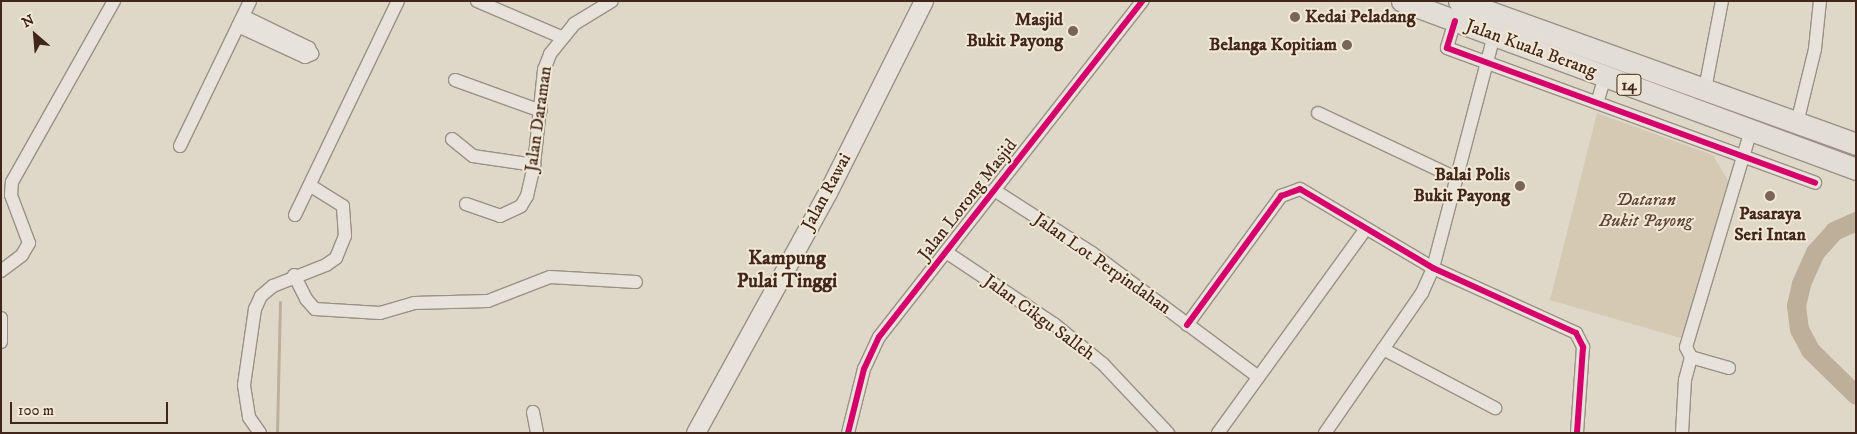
<!DOCTYPE html>
<style>
body{margin:0}
#map{position:relative;width:1857px;height:434px;overflow:hidden;background:#dfd8c8;font-family:"IM FELL DW Pica",serif}
div>[style]{position:absolute}
[style*='--x']{left:calc(var(--x)*1px);top:calc(var(--y)*1px);width:calc(var(--w)*1px);rotate:calc(var(--a)*1deg)}
.green>*{inset:0;background:#d5c9b3}
.stream>*{height:3px;margin:-1.5px;padding:0 1.5px;transform-origin:1.5px;border-radius:1.5px;background:#beaf9a}
.river>*{height:19px;margin:-9.5px;padding:0 9.5px;transform-origin:9.5px;border-radius:9.5px;background:#beaf9a}
.roads{filter:drop-shadow(1px 0 #999187) drop-shadow(-1px 0 #999187) drop-shadow(0 1px #999187) drop-shadow(0 -1px #999187)}
.minor>*{height:12px;margin:-6px;padding:0 6px;transform-origin:6px;border-radius:6px;background:#e7e3db}
.secondary>*{height:18px;margin:-9px;padding:0 9px;transform-origin:9px;border-radius:9px;background:#e7e3db}
.trunk>*{height:21px;margin:-10.5px;padding:0 10.5px;transform-origin:10.5px;border-radius:10.5px;background:#e2ded5}
.cycleway>*{height:6px;margin:-3px;padding:0 3px;transform-origin:3px;border-radius:3px;background:#d6006c}
.dots>*{width:14px;height:14px;translate:-50% -50%;box-sizing:border-box;border:2px solid #f1e8d5;border-radius:50%}
span{translate:-50% -50%;white-space:nowrap;text-align:center;line-height:1.15;-webkit-text-stroke:4px #f1e8d5;paint-order:stroke}
.shield-label span{padding:1px 4px;background:#f1e8d5;border:1px solid;border-radius:4px;-webkit-text-stroke-width:0}
.shield-label{font-size:16px;color:#42261b;font-weight:700}
.poi-label{font-size:18px;color:#42261b;font-weight:700}
.left{translate:0 -50%;text-align:left}
.right{translate:-100% -50%;text-align:right}
.street-label{font-size:18px;color:#42261b}
.park-label{font-size:18px;color:#5e4436;font-style:italic}
.quarter-label{font-size:20px;color:#42261b;font-weight:700}
.frame{position:absolute;inset:0;border:2px solid #42261b;pointer-events:none}
.north{position:absolute;left:10px;top:10px;width:50px;height:50px;-webkit-text-stroke:4px #f1e8d5;paint-order:stroke;rotate:333deg;font-size:14px;font-weight:700;line-height:20px;text-align:center;color:#42261b}
.north::after{content:'';display:block;margin:auto;width:18px;height:22px;background:#42261b;clip-path:polygon(50% 0,100% 100%,50% 72%,0 100%)}
.scale{position:absolute;left:10px;top:402px;width:158px;height:22px;box-sizing:border-box;border:2px solid #42261b;border-top:0;padding-left:6px;font-size:15px;line-height:18px;white-space:nowrap;color:#42261b;-webkit-text-stroke:4px #f1e8d5;paint-order:stroke}
</style>
<div id="map">
<div class="green">
<div style="clip-path:polygon(1597px 113px,1713px 155px,1730px 184px,1684px 339px,1550px 300px)"></div>
</div>
<div class="stream">
<div style="--x:277;--y:433;--w:131;--a:-88.7"></div>
</div>
<div class="river">
<div style="--x:1856;--y:221;--w:24;--a:156"></div>
<div style="--x:1834;--y:231;--w:28;--a:132"></div>
<div style="--x:1815;--y:252;--w:35;--a:114"></div>
<div style="--x:1801;--y:284;--w:22;--a:103"></div>
<div style="--x:1796;--y:305;--w:24;--a:83"></div>
<div style="--x:1799;--y:329;--w:24;--a:62"></div>
<div style="--x:1810;--y:350;--w:64;--a:44.4"></div>
</div>
<div class="roads">
<div class="minor">
<div style="--x:477;--y:1;--w:91;--a:23.2"></div>
<div style="--x:1455;--y:21;--w:28;--a:107"></div>
<div style="--x:1447;--y:48;--w:392;--a:20.1"></div>
<div style="--x:238;--y:26;--w:74;--a:24.8"></div>
<div style="--x:305;--y:57;--w:8;--a:-23"></div>
<div style="--x:312;--y:54;--w:7;--a:-117"></div>
<div style="--x:309;--y:48;--w:73;--a:-154.1"></div>
<div style="--x:455;--y:80;--w:91;--a:19.8"></div>
<div style="--x:1705;--y:89;--w:90;--a:-79.1"></div>
<div style="--x:1597;--y:103;--w:28;--a:-73"></div>
<div style="--x:1318;--y:113;--w:153;--a:25.2"></div>
<div style="--x:1797;--y:123;--w:76;--a:-76.3"></div>
<div style="--x:1815;--y:49;--w:48;--a:-84.1"></div>
<div style="--x:452;--y:139;--w:27;--a:39"></div>
<div style="--x:473;--y:156;--w:62;--a:8.4"></div>
<div style="--x:180;--y:146;--w:161;--a:-64.2"></div>
<div style="--x:994;--y:190;--w:117;--a:32.7"></div>
<div style="--x:1092;--y:253;--w:206;--a:36.7"></div>
<div style="--x:466;--y:204;--w:36;--a:19"></div>
<div style="--x:500;--y:216;--w:23;--a:-25"></div>
<div style="--x:521;--y:206;--w:12;--a:-59"></div>
<div style="--x:527;--y:196;--w:32;--a:-77"></div>
<div style="--x:534;--y:165;--w:96;--a:-84"></div>
<div style="--x:544;--y:70;--w:17;--a:-69"></div>
<div style="--x:550;--y:54;--w:38;--a:-51"></div>
<div style="--x:574;--y:24;--w:44;--a:-31.2"></div>
<div style="--x:295;--y:215;--w:237;--a:-64.3"></div>
<div style="--x:946;--y:252;--w:130;--a:33.7"></div>
<div style="--x:1054;--y:324;--w:63;--a:39.2"></div>
<div style="--x:1103;--y:364;--w:95;--a:46.7"></div>
<div style="--x:1;--y:271;--w:26;--a:-37"></div>
<div style="--x:22;--y:255;--w:14;--a:-60"></div>
<div style="--x:29;--y:243;--w:51;--a:-110.6"></div>
<div style="--x:11;--y:195;--w:13;--a:-86"></div>
<div style="--x:12;--y:182;--w:208;--a:-60.6"></div>
<div style="--x:294;--y:275;--w:27;--a:63"></div>
<div style="--x:306;--y:299;--w:13;--a:48"></div>
<div style="--x:315;--y:309;--w:65;--a:3.5"></div>
<div style="--x:380;--y:313;--w:35;--a:-16"></div>
<div style="--x:414;--y:303;--w:74;--a:-1.5"></div>
<div style="--x:488;--y:301;--w:66;--a:-21.2"></div>
<div style="--x:550;--y:277;--w:86;--a:3.3"></div>
<div style="--x:1;--y:318;--w:24;--a:90"></div>
<div style="--x:1187;--y:325;--w:160;--a:-53.9"></div>
<div style="--x:1281;--y:196;--w:20;--a:-20"></div>
<div style="--x:1300;--y:189;--w:155;--a:30.7"></div>
<div style="--x:1433;--y:268;--w:157;--a:24.4"></div>
<div style="--x:1576;--y:333;--w:16;--a:63"></div>
<div style="--x:1583;--y:347;--w:86;--a:94"></div>
<div style="--x:1383;--y:349;--w:127;--a:27.8"></div>
<div style="--x:1729;--y:368;--w:40;--a:-164"></div>
<div style="--x:1691;--y:357;--w:11;--a:-117"></div>
<div style="--x:1686;--y:347;--w:227;--a:-73.3"></div>
<div style="--x:533;--y:412;--w:21;--a:79"></div>
<div style="--x:260;--y:433;--w:19;--a:-125"></div>
<div style="--x:249;--y:417;--w:32;--a:-99"></div>
<div style="--x:244;--y:385;--w:77;--a:-81.8"></div>
<div style="--x:255;--y:309;--w:14;--a:-65"></div>
<div style="--x:261;--y:296;--w:16;--a:-40"></div>
<div style="--x:273;--y:286;--w:57;--a:-21.6"></div>
<div style="--x:326;--y:265;--w:12;--a:-35"></div>
<div style="--x:336;--y:258;--w:24;--a:-68"></div>
<div style="--x:345;--y:236;--w:30;--a:-94"></div>
<div style="--x:343;--y:206;--w:39;--a:-148"></div>
<div style="--x:848;--y:433;--w:66;--a:-76"></div>
<div style="--x:864;--y:369;--w:35;--a:-65"></div>
<div style="--x:879;--y:337;--w:427;--a:-51.9"></div>
<div style="--x:1218;--y:433;--w:251;--a:-54.1"></div>
<div style="--x:1325;--y:433;--w:170;--a:-55.3"></div>
<div style="--x:1422;--y:293;--w:27;--a:-66"></div>
<div style="--x:1433;--y:268;--w:241;--a:-75.3"></div>
<div style="--x:1682;--y:433;--w:53;--a:-86.8"></div>
<div style="--x:1685;--y:380;--w:24;--a:-75"></div>
</div>
<div class="secondary">
<div style="--x:696;--y:433;--w:274;--a:-61.2"></div>
<div style="--x:828;--y:193;--w:215;--a:-63.4"></div>
</div>
<div class="trunk">
<div style="--x:1402;--y:1;--w:484;--a:20.3"></div>
<div style="--x:1459;--y:1;--w:422;--a:19.8"></div>
</div>
</div>
<div class="cycleway">
<div style="--x:1455;--y:21;--w:28;--a:107"></div>
<div style="--x:1447;--y:48;--w:392;--a:20.1"></div>
<div style="--x:1187;--y:325;--w:160;--a:-53.9"></div>
<div style="--x:1281;--y:196;--w:20;--a:-20"></div>
<div style="--x:1300;--y:189;--w:155;--a:30.7"></div>
<div style="--x:1433;--y:268;--w:157;--a:24.4"></div>
<div style="--x:1576;--y:333;--w:16;--a:63"></div>
<div style="--x:1583;--y:347;--w:86;--a:94"></div>
<div style="--x:848;--y:433;--w:66;--a:-76"></div>
<div style="--x:864;--y:369;--w:35;--a:-65"></div>
<div style="--x:879;--y:337;--w:427;--a:-51.9"></div>
</div>
<div class="dots">
<div style="left:1295px;top:17px;background:#796458"></div>
<div style="left:1073px;top:31px;background:#796458"></div>
<div style="left:1347px;top:45px;background:#796458"></div>
<div style="left:1520px;top:186px;background:#796458"></div>
<div style="left:1770px;top:196px;background:#796458"></div>
</div>
<div class="shield-label">
<span style="left:1629px;top:85px">14</span>
</div>
<div class="poi-label">
<span class="left" style="left:1305px;top:17px">Kedai Peladang</span>
<span class="right" style="left:1063px;top:31px">Masjid<br>Bukit Payong</span>
<span class="right" style="left:1337px;top:45px">Belanga Kopitiam</span>
<span class="right" style="left:1510px;top:186px">Balai Polis<br>Bukit Payong</span>
<span style="left:1770px;top:225px">Pasaraya<br>Seri Intan</span>
</div>
<div class="street-label">
<span style="left:1531px;top:49px;rotate:20deg">Jalan Kuala Berang</span>
<span style="left:539px;top:119px;rotate:-82deg">Jalan Daraman</span>
<span style="left:827px;top:192px;rotate:-62deg">Jalan Rawai</span>
<span style="left:968px;top:200px;rotate:-52deg">Jalan Lorong Masjid</span>
<span style="left:1102px;top:264px;rotate:35deg">Jalan Lot Perpindahan</span>
<span style="left:1039px;top:318px;rotate:36deg">Jalan Cikgu Salleh</span>
</div>
<div class="park-label">
<span style="left:1646px;top:211px">Dataran<br>Bukit Payong</span>
</div>
<div class="quarter-label">
<span style="left:787px;top:270px">Kampung<br>Pulai Tinggi</span>
</div>
<div class="frame"></div>
<div class="north">N</div>
<div class="scale">100 m</div>
</div>
